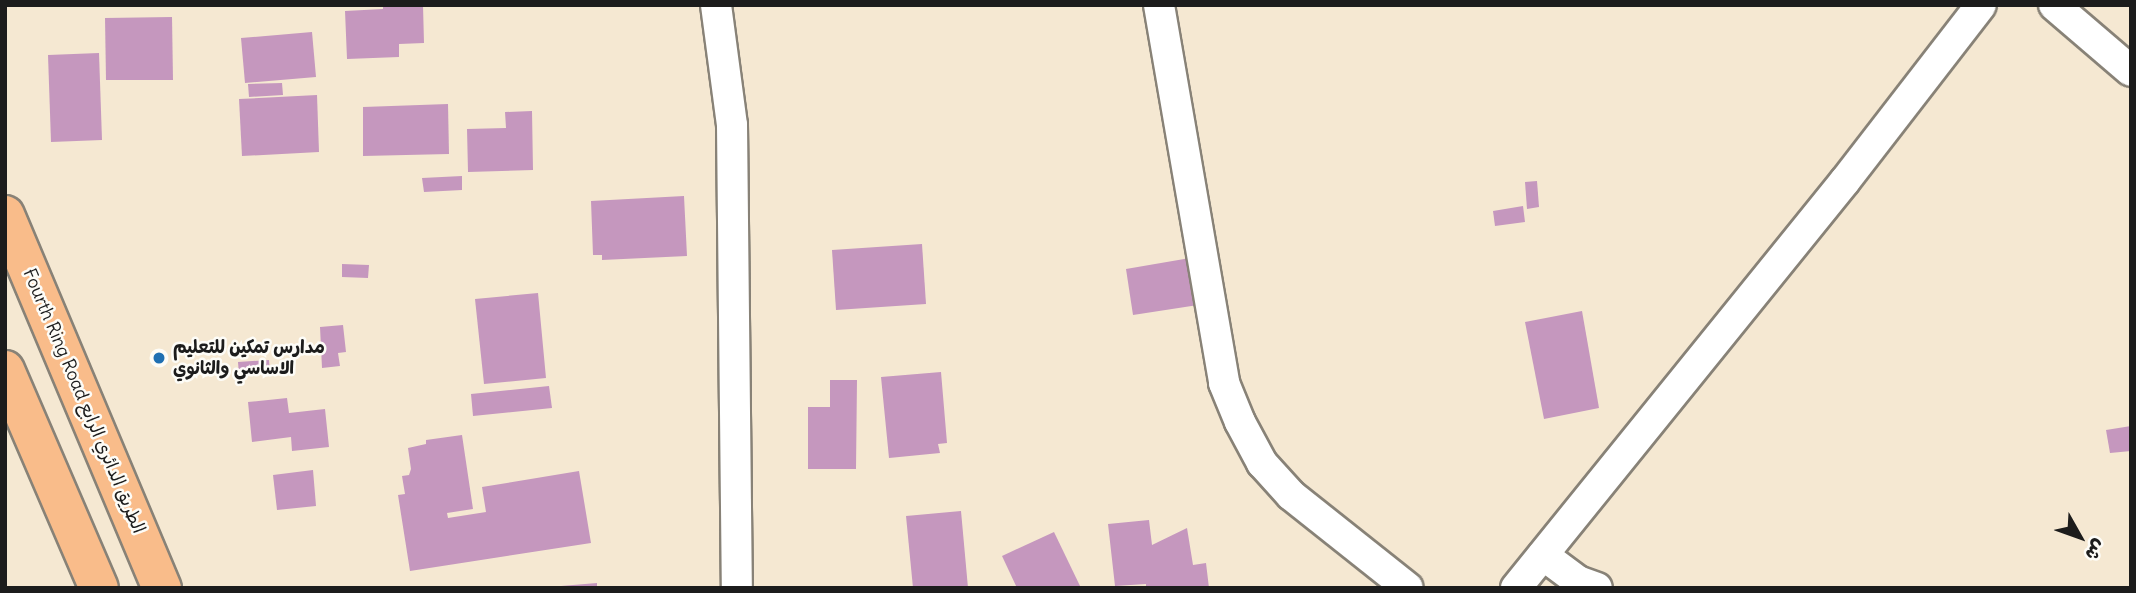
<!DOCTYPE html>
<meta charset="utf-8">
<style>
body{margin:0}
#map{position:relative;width:2136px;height:593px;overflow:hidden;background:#f5e8d2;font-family:Delius,"Playpen Sans Arabic",sans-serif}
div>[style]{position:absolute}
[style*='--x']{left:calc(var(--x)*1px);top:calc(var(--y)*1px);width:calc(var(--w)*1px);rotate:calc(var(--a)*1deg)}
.building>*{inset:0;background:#c597be}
.roads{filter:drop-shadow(2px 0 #888277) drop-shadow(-2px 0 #888277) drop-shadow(0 2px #888277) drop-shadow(0 -2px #888277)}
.minor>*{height:30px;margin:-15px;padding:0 15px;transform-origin:15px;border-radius:15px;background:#fff}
.primary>*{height:38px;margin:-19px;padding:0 19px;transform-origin:19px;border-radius:19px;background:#f9bc8a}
.dots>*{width:19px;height:19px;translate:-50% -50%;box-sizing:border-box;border:4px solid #fdfcf7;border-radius:50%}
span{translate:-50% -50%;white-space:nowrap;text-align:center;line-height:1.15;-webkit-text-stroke:5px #fdfcf7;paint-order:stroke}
.poi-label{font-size:18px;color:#1c1c1c;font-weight:700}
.left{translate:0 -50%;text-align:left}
.street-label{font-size:18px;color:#1c1c1c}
.frame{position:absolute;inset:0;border:7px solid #1c1c1c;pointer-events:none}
.north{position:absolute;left:2045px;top:502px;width:70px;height:70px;-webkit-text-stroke:5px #fdfcf7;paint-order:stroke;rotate:130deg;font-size:19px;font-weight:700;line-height:28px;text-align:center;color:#1c1c1c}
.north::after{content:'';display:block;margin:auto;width:24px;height:32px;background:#1c1c1c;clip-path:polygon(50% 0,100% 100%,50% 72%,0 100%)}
</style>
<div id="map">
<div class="building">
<div style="clip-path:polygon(383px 5px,423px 5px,424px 43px,399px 44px,399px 57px,347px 59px,345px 11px,383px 9px)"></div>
<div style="clip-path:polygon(172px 17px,173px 80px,106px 80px,105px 18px)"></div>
<div style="clip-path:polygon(312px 32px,316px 77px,245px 83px,241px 38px)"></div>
<div style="clip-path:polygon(99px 53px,102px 140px,51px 142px,48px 55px)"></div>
<div style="clip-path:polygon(282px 83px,283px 95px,249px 97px,248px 84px)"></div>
<div style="clip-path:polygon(317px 95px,319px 152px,242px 156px,239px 99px)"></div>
<div style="clip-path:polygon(448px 104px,449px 154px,363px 156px,363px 107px)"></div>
<div style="clip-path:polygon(532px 111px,533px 170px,468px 172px,467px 129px,506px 128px,505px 112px)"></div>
<div style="clip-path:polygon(462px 176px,462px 190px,424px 192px,422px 178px)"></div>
<div style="clip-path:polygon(1537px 181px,1539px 207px,1527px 209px,1525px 182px)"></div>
<div style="clip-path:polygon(684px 196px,687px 256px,602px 260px,602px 255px,593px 255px,591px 201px)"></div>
<div style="clip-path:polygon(1523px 206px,1525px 222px,1495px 226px,1493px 211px)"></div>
<div style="clip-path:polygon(922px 244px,926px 304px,836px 310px,832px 250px)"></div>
<div style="clip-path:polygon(1190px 258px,1198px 305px,1133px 315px,1126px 269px)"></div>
<div style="clip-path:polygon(342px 264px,369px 265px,368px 278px,342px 277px)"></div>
<div style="clip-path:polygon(538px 293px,546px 378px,484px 384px,475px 299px)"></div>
<div style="clip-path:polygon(1582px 311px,1599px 408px,1544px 419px,1525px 322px)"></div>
<div style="clip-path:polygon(343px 325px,346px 352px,338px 353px,340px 366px,322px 368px,320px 327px)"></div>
<div style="clip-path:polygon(269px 360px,270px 372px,239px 375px,238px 362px)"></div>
<div style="clip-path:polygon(941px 372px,947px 443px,938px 444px,940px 453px,889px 458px,881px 377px)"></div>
<div style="clip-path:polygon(830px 380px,857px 380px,856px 469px,808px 469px,808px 407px,830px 407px)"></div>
<div style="clip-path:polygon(549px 386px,552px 408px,473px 416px,471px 394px)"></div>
<div style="clip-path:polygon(287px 398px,289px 413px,325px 409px,329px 447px,292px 451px,291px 437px,252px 442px,248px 402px)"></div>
<div style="clip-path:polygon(2131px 426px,2131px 451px,2110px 453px,2106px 430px)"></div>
<div style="clip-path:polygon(462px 435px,473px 509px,447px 513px,448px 518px,486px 512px,482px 487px,579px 471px,591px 543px,410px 571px,398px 495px,405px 494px,402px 476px,409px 475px,411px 469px,408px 448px,426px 444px,426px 440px)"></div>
<div style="clip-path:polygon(313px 470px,316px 506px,277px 510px,273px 475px)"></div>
<div style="clip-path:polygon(961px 511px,968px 588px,913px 588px,906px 516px)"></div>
<div style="clip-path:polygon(1149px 520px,1152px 545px,1187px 528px,1193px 565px,1206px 563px,1209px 588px,1146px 588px,1146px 584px,1115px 586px,1108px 524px)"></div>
<div style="clip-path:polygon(1054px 532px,1081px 588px,1017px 588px,1002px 556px)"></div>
<div style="clip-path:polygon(597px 583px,597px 588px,561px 588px,561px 586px)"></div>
</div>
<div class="roads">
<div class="minor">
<div style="--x:716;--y:5;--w:121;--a:82.4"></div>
<div style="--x:732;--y:125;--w:463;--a:89.4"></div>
<div style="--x:1159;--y:5;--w:384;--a:80.2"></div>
<div style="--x:1224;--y:383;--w:42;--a:67.7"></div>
<div style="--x:1240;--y:422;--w:47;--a:61.8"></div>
<div style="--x:1262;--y:463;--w:43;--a:47.8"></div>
<div style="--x:1291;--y:495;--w:149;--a:38.5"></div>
<div style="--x:2054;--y:5;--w:101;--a:40.6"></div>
<div style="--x:1543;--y:555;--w:44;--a:36.6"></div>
<div style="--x:1578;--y:581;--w:20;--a:20"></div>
<div style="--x:1516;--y:588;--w:523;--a:-51.05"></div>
<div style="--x:1845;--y:181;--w:222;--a:-52.3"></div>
</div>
<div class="primary">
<div style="--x:5;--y:215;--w:405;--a:67.2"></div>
<div style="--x:5;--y:370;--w:237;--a:66.7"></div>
</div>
</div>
<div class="dots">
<div style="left:159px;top:358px;background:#1f6fb2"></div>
</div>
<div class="poi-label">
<span class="left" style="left:173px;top:358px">مدارس تمكين للتعليم<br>الاساسي والثانوي</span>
</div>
<div class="street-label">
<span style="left:84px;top:401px;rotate:67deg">Fourth Ring Road الطريق الدائري الرابع</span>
</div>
<div class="frame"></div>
<div class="north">ش</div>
</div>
